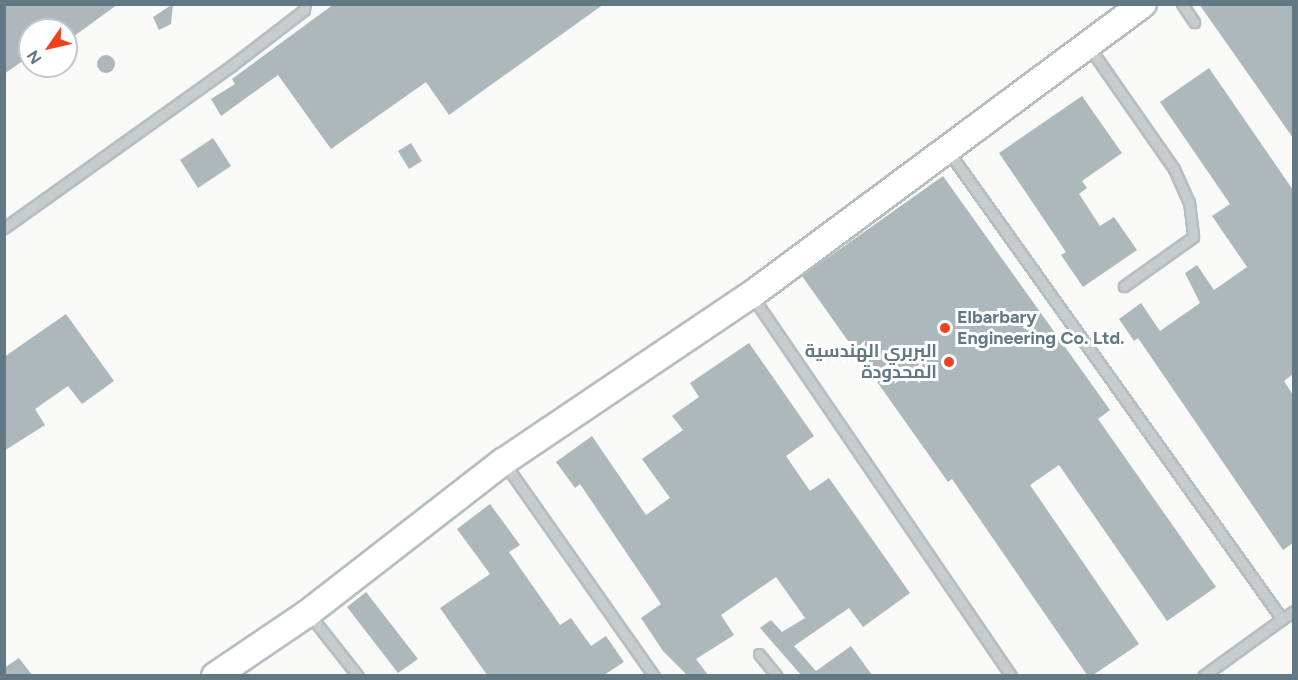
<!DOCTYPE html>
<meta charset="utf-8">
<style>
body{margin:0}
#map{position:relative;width:1298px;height:680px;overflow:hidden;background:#f9f9f7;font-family:Figtree,Cairo,sans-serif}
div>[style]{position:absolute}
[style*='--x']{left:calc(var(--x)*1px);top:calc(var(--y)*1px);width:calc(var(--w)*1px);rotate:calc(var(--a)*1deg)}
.building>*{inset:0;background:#adb8bc}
.round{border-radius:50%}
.roads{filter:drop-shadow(2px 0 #b6bec2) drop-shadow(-2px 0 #b6bec2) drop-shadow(0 2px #b6bec2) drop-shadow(0 -2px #b6bec2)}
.lane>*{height:9px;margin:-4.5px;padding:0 4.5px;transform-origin:4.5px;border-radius:4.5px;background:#c7cccf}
.secondary>*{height:26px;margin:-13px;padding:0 13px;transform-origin:13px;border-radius:13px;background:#fff}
.dots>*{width:16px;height:16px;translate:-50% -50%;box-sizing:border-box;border:3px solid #fff;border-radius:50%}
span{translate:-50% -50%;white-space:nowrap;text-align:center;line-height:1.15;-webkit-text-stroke:6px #fff;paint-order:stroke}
.poi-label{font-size:18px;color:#627884;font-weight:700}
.left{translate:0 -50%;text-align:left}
.right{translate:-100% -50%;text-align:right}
.frame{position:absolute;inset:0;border:6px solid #627884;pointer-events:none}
.north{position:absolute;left:18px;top:18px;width:60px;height:60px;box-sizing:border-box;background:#fff;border:2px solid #c0c9ce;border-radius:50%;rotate:236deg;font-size:16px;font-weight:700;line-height:24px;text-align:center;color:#627884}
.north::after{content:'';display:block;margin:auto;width:21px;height:27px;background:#f04120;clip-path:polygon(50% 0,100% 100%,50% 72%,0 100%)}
</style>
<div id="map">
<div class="building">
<div style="clip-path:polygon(4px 4px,118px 4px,66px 42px,66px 30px,30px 30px,30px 56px,4px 74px)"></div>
<div style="clip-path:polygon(173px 4px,171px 24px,159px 30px,153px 17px)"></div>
<div style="clip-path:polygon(334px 4px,604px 4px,449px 115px,426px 82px,331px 149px,278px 75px,221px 116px,211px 99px,235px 84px,232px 79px)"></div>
<div style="clip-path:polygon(1199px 4px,1293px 4px,1293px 138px)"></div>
<div class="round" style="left:97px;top:55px;width:18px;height:18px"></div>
<div style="clip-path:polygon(1209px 68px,1293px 190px,1293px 374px,1284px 381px,1293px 395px,1293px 543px,1283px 550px,1138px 338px,1134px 341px,1119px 319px,1141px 303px,1160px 331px,1200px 303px,1185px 273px,1197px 265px,1214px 290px,1247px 267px,1212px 216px,1230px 204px,1160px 102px)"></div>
<div style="clip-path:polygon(1082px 96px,1122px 153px,1082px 181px,1087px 188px,1079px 194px,1100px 226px,1114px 217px,1137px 250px,1083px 287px,1061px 255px,1066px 252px,999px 153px)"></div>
<div style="clip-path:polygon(213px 138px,231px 166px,198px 188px,180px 160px)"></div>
<div style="clip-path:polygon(411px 143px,422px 161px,409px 169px,398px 151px)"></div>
<div style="clip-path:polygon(943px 176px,1110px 410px,1098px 419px,1216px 587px,1167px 621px,1059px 465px,1030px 485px,1139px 644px,1093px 675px,1087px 675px,952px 479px,948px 482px,802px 276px)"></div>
<div style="clip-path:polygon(66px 314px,114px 381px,82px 404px,68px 386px,35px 409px,45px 425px,4px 451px,4px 357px)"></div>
<div style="clip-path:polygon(749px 343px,814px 436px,786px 456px,810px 491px,829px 478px,910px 593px,863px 627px,849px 608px,794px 646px,816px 671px,851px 646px,872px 675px,801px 675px,760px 628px,771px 620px,782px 632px,805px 618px,776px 577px,721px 615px,734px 635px,696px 659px,708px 675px,687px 675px,663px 651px,641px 618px,661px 604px,580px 484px,575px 488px,556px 462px,592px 436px,646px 515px,670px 498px,642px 459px,683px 430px,672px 416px,699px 397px,690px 383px)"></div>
<div style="clip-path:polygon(490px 504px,520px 545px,509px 552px,560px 625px,571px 618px,591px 646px,606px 636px,624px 662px,604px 675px,487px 675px,440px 608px,490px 574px,457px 529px)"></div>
<div style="clip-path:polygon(366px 592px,418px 659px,398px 673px,347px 607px)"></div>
<div style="clip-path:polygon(19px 658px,32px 675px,4px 675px,4px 668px)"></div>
</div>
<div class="roads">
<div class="lane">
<div style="--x:1182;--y:4;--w:22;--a:56"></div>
<div style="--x:1089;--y:47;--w:149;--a:55.1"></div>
<div style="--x:1174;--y:169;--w:36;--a:66"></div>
<div style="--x:1189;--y:202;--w:35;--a:83"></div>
<div style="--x:1193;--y:237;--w:85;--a:144.6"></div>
<div style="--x:948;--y:151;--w:575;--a:54.49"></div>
<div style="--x:1282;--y:619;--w:97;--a:144.2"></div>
<div style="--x:4;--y:228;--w:279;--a:-35.5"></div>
<div style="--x:231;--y:66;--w:92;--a:-37.5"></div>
<div style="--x:304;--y:10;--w:6;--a:-81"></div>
<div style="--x:752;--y:296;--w:460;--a:55.7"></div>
<div style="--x:505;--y:464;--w:259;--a:54.9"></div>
<div style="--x:309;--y:614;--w:79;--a:51.7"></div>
<div style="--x:1282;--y:619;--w:14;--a:-34"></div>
<div style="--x:759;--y:654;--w:28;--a:51"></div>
</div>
<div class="secondary">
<div style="--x:215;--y:676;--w:112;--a:-34.1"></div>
<div style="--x:308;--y:613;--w:247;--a:-37.8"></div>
<div style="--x:503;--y:462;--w:299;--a:-34"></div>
<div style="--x:751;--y:295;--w:488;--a:-36.6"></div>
</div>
</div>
<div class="dots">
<div style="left:945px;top:328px;background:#f04120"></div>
<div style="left:949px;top:362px;background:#f04120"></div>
</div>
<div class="poi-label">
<span class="left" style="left:957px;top:328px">Elbarbary<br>Engineering Co. Ltd.</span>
<span class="right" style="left:937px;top:362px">البربري الهندسية<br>المحدودة</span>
</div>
<div class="frame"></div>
<div class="north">N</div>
</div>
